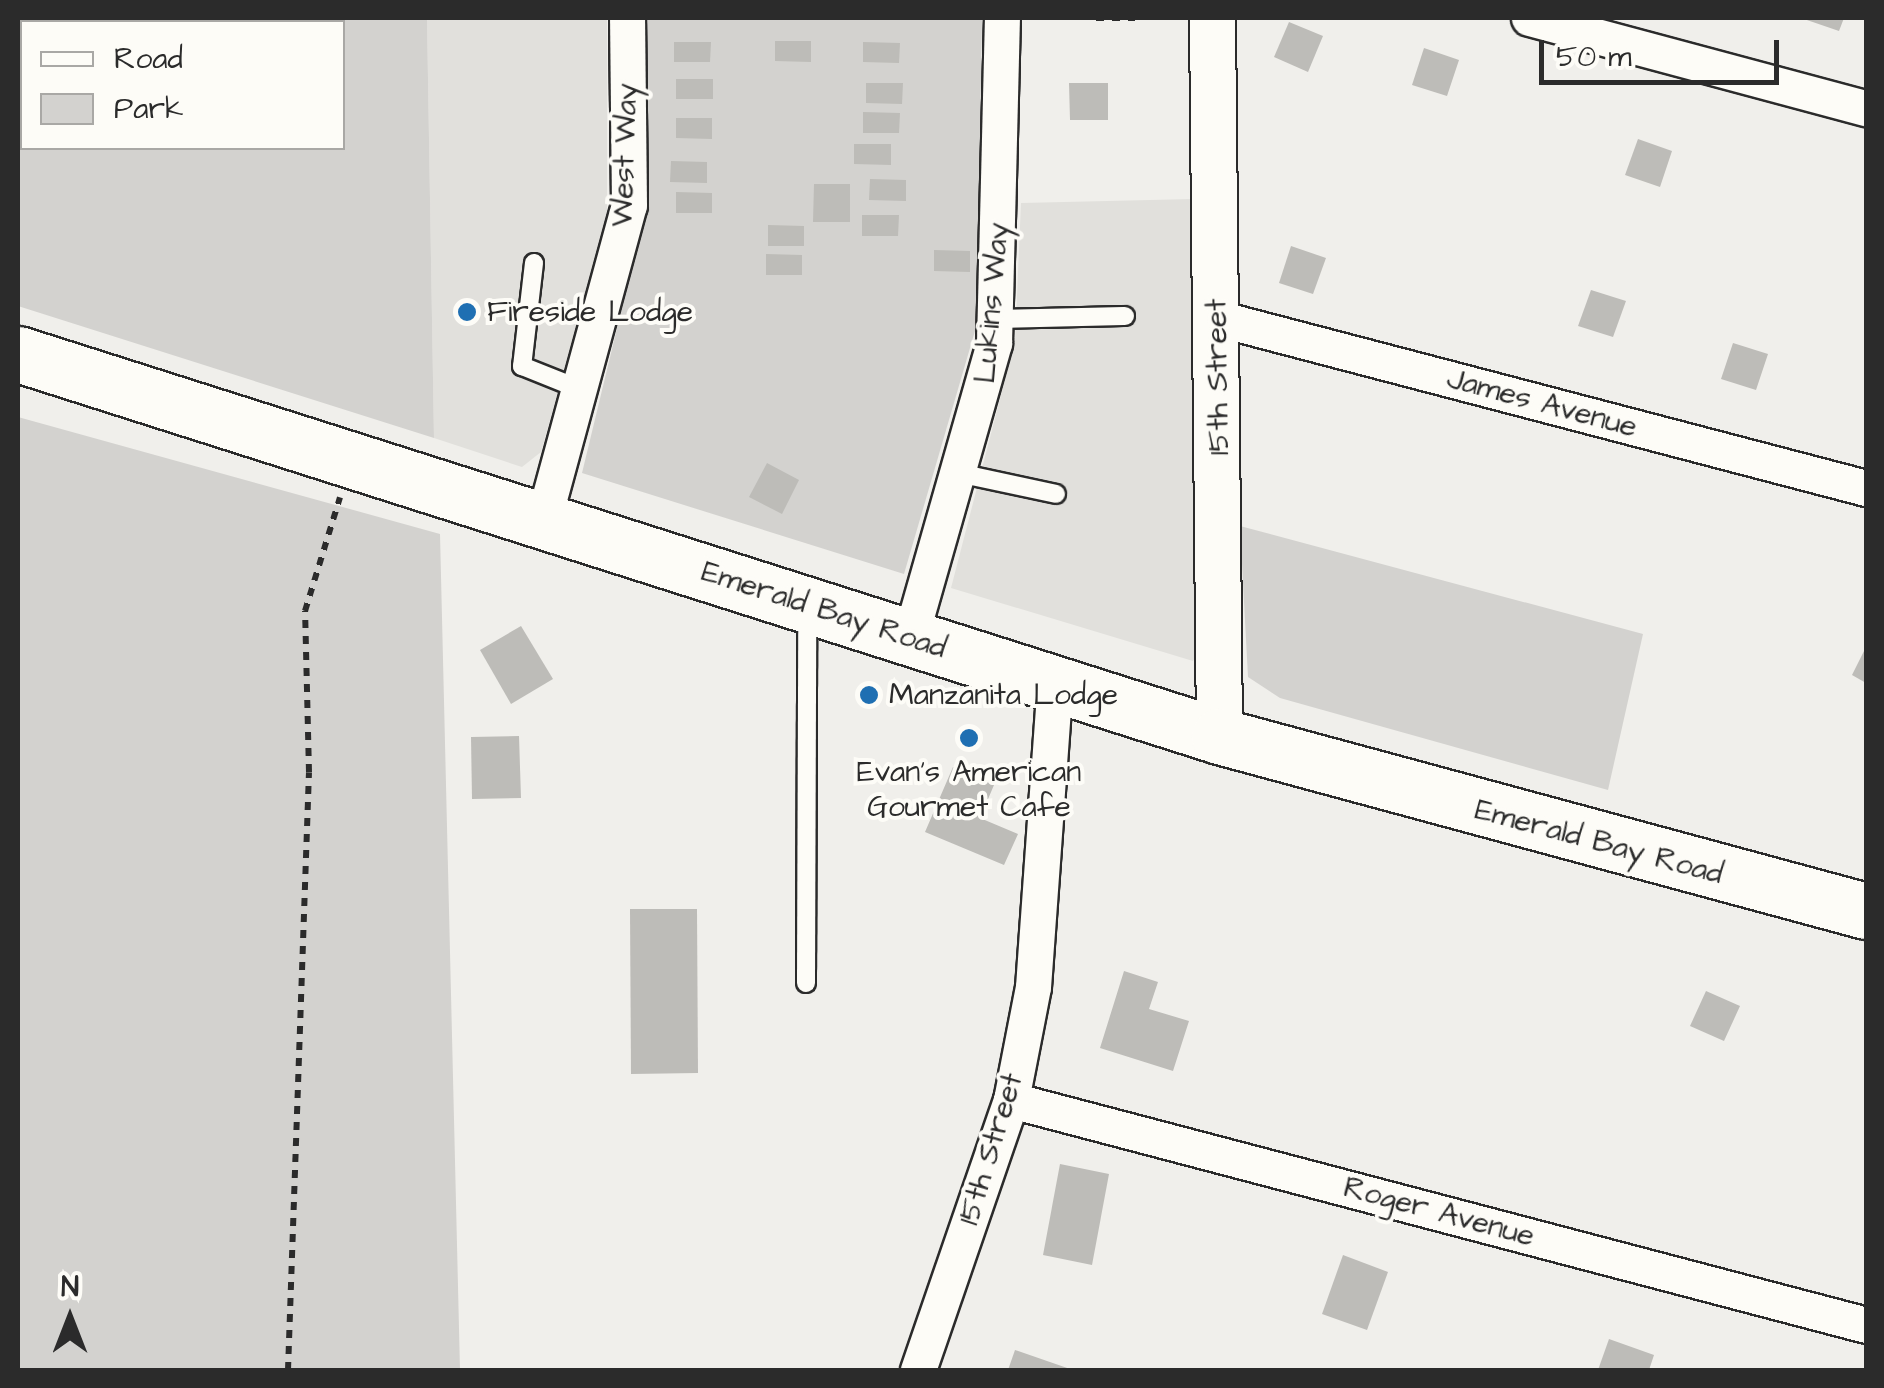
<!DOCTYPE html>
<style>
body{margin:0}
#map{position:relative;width:1884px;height:1388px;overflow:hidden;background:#f0efeb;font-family:"Architects Daughter",sans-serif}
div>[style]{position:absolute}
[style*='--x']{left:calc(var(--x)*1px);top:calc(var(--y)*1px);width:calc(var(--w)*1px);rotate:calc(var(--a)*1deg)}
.built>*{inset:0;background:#e1e0dc}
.green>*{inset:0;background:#d3d2cf}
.building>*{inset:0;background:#bdbcb8}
.path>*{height:6px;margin-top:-3px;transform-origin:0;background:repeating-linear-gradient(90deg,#2b2b2b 0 8px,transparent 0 16px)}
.roads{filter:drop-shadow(2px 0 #2b2b2b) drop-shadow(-2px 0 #2b2b2b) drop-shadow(0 2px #2b2b2b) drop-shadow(0 -2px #2b2b2b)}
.service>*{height:18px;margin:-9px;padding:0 9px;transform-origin:9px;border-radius:9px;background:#fdfcf7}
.minor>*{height:35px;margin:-17.5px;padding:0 17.5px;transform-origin:17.5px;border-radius:17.5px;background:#fdfcf7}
.tertiary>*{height:45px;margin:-22.5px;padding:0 22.5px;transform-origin:22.5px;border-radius:22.5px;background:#fdfcf7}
.primary>*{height:55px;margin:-27.5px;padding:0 27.5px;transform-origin:27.5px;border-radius:27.5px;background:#fdfcf7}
.dots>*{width:28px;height:28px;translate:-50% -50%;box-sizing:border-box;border:5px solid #fdfcf7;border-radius:50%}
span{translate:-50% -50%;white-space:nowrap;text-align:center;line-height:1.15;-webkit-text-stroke:8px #fdfcf7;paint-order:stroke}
.street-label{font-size:30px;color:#2b2b2b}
.poi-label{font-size:30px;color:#2b2b2b}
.left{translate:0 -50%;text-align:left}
.frame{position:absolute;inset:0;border:20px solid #2b2b2b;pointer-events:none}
.legend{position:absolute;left:20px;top:20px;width:325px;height:130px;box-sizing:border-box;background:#fdfcf7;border:2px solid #a9a8a5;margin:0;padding:12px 18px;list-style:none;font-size:30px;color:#2b2b2b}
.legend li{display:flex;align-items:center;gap:20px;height:50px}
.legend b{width:50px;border:2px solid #a9a8a5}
.north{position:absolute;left:20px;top:1268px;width:100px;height:100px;-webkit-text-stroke:8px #fdfcf7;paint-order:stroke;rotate:0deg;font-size:28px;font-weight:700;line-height:40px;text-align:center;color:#2b2b2b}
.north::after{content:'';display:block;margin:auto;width:35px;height:45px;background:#2b2b2b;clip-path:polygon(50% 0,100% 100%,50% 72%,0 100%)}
.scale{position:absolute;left:1539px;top:40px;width:240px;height:45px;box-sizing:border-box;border:5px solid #2b2b2b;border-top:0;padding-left:12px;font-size:30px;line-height:35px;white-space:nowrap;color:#2b2b2b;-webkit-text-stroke:8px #fdfcf7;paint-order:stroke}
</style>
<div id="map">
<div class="built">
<div style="clip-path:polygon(427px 18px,607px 18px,607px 216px,541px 452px,522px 467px,434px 438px)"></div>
<div style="clip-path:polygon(1193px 199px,1197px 654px,1193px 661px,951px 588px,1015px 341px,1021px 203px)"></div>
</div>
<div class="green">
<div style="clip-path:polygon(evenodd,18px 18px,427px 18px,434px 438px,18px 306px,18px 18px,22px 22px,342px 22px,342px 148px,22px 148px,22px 22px)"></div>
<div style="clip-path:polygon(644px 18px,982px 18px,977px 324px,904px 574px,582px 473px,649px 196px)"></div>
<div style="clip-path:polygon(18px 417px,440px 534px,460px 1370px,18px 1370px)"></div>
<div style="clip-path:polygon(1240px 526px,1643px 634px,1608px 790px,1280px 698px,1248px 677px)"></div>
</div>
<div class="building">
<div style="clip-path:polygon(1801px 18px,1844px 18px,1839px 31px)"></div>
<div style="clip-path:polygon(1289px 22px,1323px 36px,1308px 72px,1274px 57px)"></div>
<div style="clip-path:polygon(775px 41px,811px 41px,811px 62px,775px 61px)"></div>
<div style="clip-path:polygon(674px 42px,711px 42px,710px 62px,674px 62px)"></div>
<div style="clip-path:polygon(863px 42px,900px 43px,899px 63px,863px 62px)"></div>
<div style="clip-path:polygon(1424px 48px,1459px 60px,1447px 96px,1412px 85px)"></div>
<div style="clip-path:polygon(676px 79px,713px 79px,713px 99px,676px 99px)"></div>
<div style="clip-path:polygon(866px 83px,903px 83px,902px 104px,866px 103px)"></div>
<div style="clip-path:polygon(1069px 83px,1108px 83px,1108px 120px,1070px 120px)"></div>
<div style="clip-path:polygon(863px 112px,900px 113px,899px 133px,863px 133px)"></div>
<div style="clip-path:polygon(676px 118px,712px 118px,712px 139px,676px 138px)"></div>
<div style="clip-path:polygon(1638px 139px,1672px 151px,1660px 187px,1625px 175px)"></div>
<div style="clip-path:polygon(854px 144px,891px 144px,891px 165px,854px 164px)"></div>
<div style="clip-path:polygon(671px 161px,707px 162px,707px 183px,670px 182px)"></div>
<div style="clip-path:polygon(870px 179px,906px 180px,906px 201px,869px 200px)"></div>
<div style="clip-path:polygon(814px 184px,850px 184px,850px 222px,813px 222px)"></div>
<div style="clip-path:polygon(676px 192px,712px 193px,712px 213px,676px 213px)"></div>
<div style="clip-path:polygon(862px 215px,899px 215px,898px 236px,862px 236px)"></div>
<div style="clip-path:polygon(768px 225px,804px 226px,804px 246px,768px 246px)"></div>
<div style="clip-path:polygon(1291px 246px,1326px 258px,1313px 294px,1279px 283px)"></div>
<div style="clip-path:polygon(934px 250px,970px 251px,970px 272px,934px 271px)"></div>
<div style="clip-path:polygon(766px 254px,802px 255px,802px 275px,766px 275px)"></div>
<div style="clip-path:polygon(1591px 290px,1626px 301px,1613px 337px,1578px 326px)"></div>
<div style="clip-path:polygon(1733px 343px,1768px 354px,1756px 390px,1721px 379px)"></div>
<div style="clip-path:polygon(767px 463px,799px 480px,782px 514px,749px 497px)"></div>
<div style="clip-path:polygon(521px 626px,553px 679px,511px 704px,480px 650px)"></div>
<div style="clip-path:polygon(1866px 647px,1866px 683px,1852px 675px)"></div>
<div style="clip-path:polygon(519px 736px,521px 798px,472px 799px,471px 737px)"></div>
<div style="clip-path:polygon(953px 767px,994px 785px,980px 818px,1018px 834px,1004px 865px,925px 832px)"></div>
<div style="clip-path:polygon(630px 909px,697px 909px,698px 1073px,631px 1074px)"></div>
<div style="clip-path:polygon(1124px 971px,1158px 982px,1149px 1009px,1189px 1021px,1173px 1071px,1100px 1048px)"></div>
<div style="clip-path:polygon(1706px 991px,1740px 1006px,1724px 1041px,1690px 1026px)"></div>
<div style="clip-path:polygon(1060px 1164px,1109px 1174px,1092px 1265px,1043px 1255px)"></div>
<div style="clip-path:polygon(1343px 1255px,1388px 1272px,1367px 1330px,1322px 1314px)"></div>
<div style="clip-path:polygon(1609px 1339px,1654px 1355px,1649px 1370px,1598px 1370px)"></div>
<div style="clip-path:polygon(1015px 1350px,1073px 1370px,1008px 1370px)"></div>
</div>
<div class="path">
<div style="--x:1096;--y:18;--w:39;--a:0"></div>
<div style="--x:288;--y:1370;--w:598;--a:-87.99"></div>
<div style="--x:309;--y:772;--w:161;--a:-91.4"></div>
<div style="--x:305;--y:611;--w:119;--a:-72.9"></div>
</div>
<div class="roads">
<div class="service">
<div style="--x:534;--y:263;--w:104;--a:96.6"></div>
<div style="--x:522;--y:366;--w:65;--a:21.8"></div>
<div style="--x:996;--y:319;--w:129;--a:-1.3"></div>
<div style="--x:963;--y:474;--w:95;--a:12.1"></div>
<div style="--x:806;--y:983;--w:372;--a:-89.8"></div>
</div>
<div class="minor">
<div style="--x:1529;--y:18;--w:349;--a:15"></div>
<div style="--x:1217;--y:318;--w:671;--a:14.68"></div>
<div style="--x:543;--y:521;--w:327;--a:-74.8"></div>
<div style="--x:629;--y:205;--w:187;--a:-90.6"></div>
<div style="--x:910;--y:638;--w:307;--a:-74.1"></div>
<div style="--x:994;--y:343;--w:325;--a:-88.6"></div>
<div style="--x:1011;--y:1100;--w:884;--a:14.74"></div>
<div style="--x:918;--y:1370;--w:286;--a:-71"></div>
<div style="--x:1011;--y:1100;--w:115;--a:-79"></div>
<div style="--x:1033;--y:987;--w:306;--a:-85.9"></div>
</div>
<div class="tertiary">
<div style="--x:1212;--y:18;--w:718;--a:89.44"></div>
</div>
<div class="primary">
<div style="--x:18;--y:354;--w:1260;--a:17.64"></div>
<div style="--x:1219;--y:736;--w:670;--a:15.14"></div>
</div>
</div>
<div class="dots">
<div style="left:467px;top:312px;background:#1f6fb2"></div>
<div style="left:869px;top:695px;background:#1f6fb2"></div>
<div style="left:969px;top:738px;background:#1f6fb2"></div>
</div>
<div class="street-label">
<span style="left:625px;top:155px;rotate:-88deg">West Way</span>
<span style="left:992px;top:303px;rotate:-85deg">Lukins Way</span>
<span style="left:1218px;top:377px;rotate:-91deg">15th Street</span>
<span style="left:1542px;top:403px;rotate:15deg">James Avenue</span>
<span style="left:824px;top:610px;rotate:18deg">Emerald Bay Road</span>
<span style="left:1599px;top:842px;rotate:15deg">Emerald Bay Road</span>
<span style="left:991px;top:1149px;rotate:-73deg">15th Street</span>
<span style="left:1439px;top:1212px;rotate:15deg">Roger Avenue</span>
</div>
<div class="poi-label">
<span class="left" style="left:487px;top:312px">Fireside Lodge</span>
<span class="left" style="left:889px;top:695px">Manzanita Lodge</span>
<span style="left:969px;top:789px">Evan's American<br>Gourmet Cafe</span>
</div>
<div class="frame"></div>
<ul class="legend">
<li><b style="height:12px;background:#fdfcf7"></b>Road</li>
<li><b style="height:28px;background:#d3d2cf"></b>Park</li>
</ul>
<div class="north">N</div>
<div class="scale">50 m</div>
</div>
